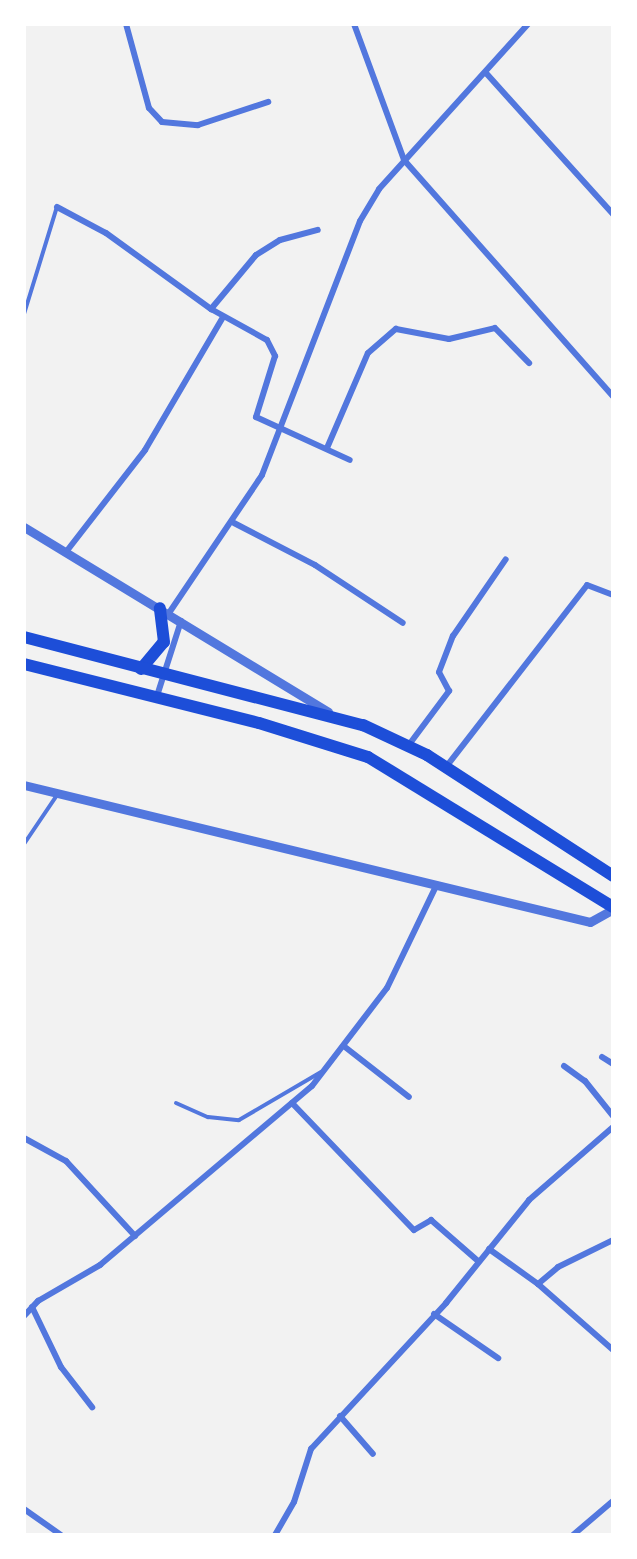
<!DOCTYPE html>
<style>
body{margin:0}
#map{position:relative;width:637px;height:1559px;overflow:hidden;background:#f2f2f2;font-family:Montserrat,sans-serif}
div>[style]{position:absolute}
[style*='--x']{left:calc(var(--x)*1px);top:calc(var(--y)*1px);width:calc(var(--w)*1px);rotate:calc(var(--a)*1deg)}
.service>*{height:4px;margin:-2px;padding:0 2px;transform-origin:2px;border-radius:2px;background:#5277de}
.minor>*{height:6px;margin:-3px;padding:0 3px;transform-origin:3px;border-radius:3px;background:#5277de}
.tertiary>*{height:9px;margin:-4.5px;padding:0 4.5px;transform-origin:4.5px;border-radius:4.5px;background:#5277de}
.primary>*{height:12px;margin:-6px;padding:0 6px;transform-origin:6px;border-radius:6px;background:#1d4ed8}
.trunk>*{height:12px;margin:-6px;padding:0 6px;transform-origin:6px;border-radius:6px;background:#1d4ed8}
span{translate:-50% -50%;white-space:nowrap;text-align:center;line-height:1.15;-webkit-text-stroke:4.5px #fff;paint-order:stroke}
.frame{position:absolute;inset:0;border:26px solid #fff;pointer-events:none}
</style>
<div id="map">
<div class="service">
<div style="--x:24;--y:314;--w:112;--a:-72.9"></div>
<div style="--x:24;--y:844;--w:59;--a:-56"></div>
<div style="--x:176;--y:1103;--w:35;--a:24"></div>
<div style="--x:208;--y:1117;--w:31;--a:6"></div>
<div style="--x:239;--y:1120;--w:95;--a:-30.3"></div>
</div>
<div class="minor">
<div style="--x:126;--y:24;--w:87;--a:74.7"></div>
<div style="--x:149;--y:108;--w:19;--a:47"></div>
<div style="--x:162;--y:122;--w:36;--a:5"></div>
<div style="--x:198;--y:125;--w:74;--a:-18.2"></div>
<div style="--x:354;--y:24;--w:145;--a:69.8"></div>
<div style="--x:404;--y:160;--w:315;--a:48.5"></div>
<div style="--x:486;--y:73;--w:190;--a:48"></div>
<div style="--x:57;--y:207;--w:55;--a:28"></div>
<div style="--x:106;--y:233;--w:130;--a:35.9"></div>
<div style="--x:211;--y:309;--w:64;--a:29"></div>
<div style="--x:267;--y:340;--w:18;--a:63"></div>
<div style="--x:275;--y:356;--w:64;--a:107.3"></div>
<div style="--x:256;--y:417;--w:103;--a:24.6"></div>
<div style="--x:211;--y:309;--w:70;--a:-50.2"></div>
<div style="--x:256;--y:255;--w:28;--a:-32"></div>
<div style="--x:280;--y:240;--w:39;--a:-15"></div>
<div style="--x:327;--y:448;--w:103;--a:-66.7"></div>
<div style="--x:368;--y:353;--w:37;--a:-41"></div>
<div style="--x:396;--y:329;--w:54;--a:10.7"></div>
<div style="--x:449;--y:339;--w:47;--a:-13.4"></div>
<div style="--x:495;--y:328;--w:49;--a:45.8"></div>
<div style="--x:234;--y:523;--w:91;--a:27.4"></div>
<div style="--x:315;--y:565;--w:105;--a:33.4"></div>
<div style="--x:66;--y:552;--w:129;--a:-52.2"></div>
<div style="--x:145;--y:450;--w:154;--a:-59.6"></div>
<div style="--x:169;--y:613;--w:166;--a:-56"></div>
<div style="--x:262;--y:475;--w:272;--a:-68.9"></div>
<div style="--x:360;--y:221;--w:37;--a:-59"></div>
<div style="--x:379;--y:189;--w:222;--a:-47.9"></div>
<div style="--x:156;--y:699;--w:82;--a:-72.2"></div>
<div style="--x:408;--y:746;--w:69;--a:-53.3"></div>
<div style="--x:449;--y:691;--w:21;--a:-118"></div>
<div style="--x:439;--y:672;--w:39;--a:-69"></div>
<div style="--x:453;--y:636;--w:93;--a:-55.5"></div>
<div style="--x:446;--y:767;--w:230;--a:-52.2"></div>
<div style="--x:587;--y:585;--w:28;--a:21"></div>
<div style="--x:345;--y:1047;--w:81;--a:38"></div>
<div style="--x:602;--y:1057;--w:13;--a:32"></div>
<div style="--x:564;--y:1066;--w:26;--a:36"></div>
<div style="--x:585;--y:1081;--w:45;--a:51.3"></div>
<div style="--x:292;--y:1103;--w:176;--a:46.2"></div>
<div style="--x:414;--y:1230;--w:20;--a:-30"></div>
<div style="--x:431;--y:1220;--w:62;--a:41.1"></div>
<div style="--x:24;--y:1138;--w:48;--a:28.7"></div>
<div style="--x:66;--y:1161;--w:102;--a:47.4"></div>
<div style="--x:489;--y:1249;--w:60;--a:35.5"></div>
<div style="--x:538;--y:1284;--w:100;--a:41.3"></div>
<div style="--x:538;--y:1284;--w:26;--a:-40"></div>
<div style="--x:558;--y:1267;--w:61;--a:-26.1"></div>
<div style="--x:32;--y:1307;--w:67;--a:64.2"></div>
<div style="--x:61;--y:1367;--w:51;--a:52.2"></div>
<div style="--x:434;--y:1314;--w:78;--a:34.5"></div>
<div style="--x:24;--y:1316;--w:21;--a:-47"></div>
<div style="--x:38;--y:1301;--w:72;--a:-30.1"></div>
<div style="--x:100;--y:1265;--w:277;--a:-40.2"></div>
<div style="--x:312;--y:1086;--w:123;--a:-52.6"></div>
<div style="--x:387;--y:988;--w:115;--a:-64.3"></div>
<div style="--x:340;--y:1416;--w:50;--a:49"></div>
<div style="--x:24;--y:1509;--w:45;--a:35.1"></div>
<div style="--x:275;--y:1535;--w:38;--a:-60"></div>
<div style="--x:294;--y:1502;--w:56;--a:-72.2"></div>
<div style="--x:311;--y:1449;--w:199;--a:-47.2"></div>
<div style="--x:446;--y:1303;--w:132;--a:-51.1"></div>
<div style="--x:529;--y:1200;--w:111;--a:-41"></div>
<div style="--x:573;--y:1535;--w:52;--a:-40.4"></div>
</div>
<div class="tertiary">
<div style="--x:24;--y:527;--w:356;--a:31.3"></div>
<div style="--x:24;--y:785;--w:582;--a:13.61"></div>
<div style="--x:590;--y:922;--w:26;--a:-29"></div>
</div>
<div class="primary">
<div style="--x:141;--y:669;--w:35;--a:-50"></div>
<div style="--x:164;--y:642;--w:34;--a:-97"></div>
</div>
<div class="trunk">
<div style="--x:24;--y:637;--w:350;--a:14.6"></div>
<div style="--x:363;--y:725;--w:71;--a:25.1"></div>
<div style="--x:427;--y:755;--w:222;--a:33"></div>
<div style="--x:24;--y:664;--w:242;--a:14.1"></div>
<div style="--x:259;--y:723;--w:114;--a:17.3"></div>
<div style="--x:368;--y:757;--w:287;--a:31.5"></div>
</div>
<div class="frame"></div>
</div>
